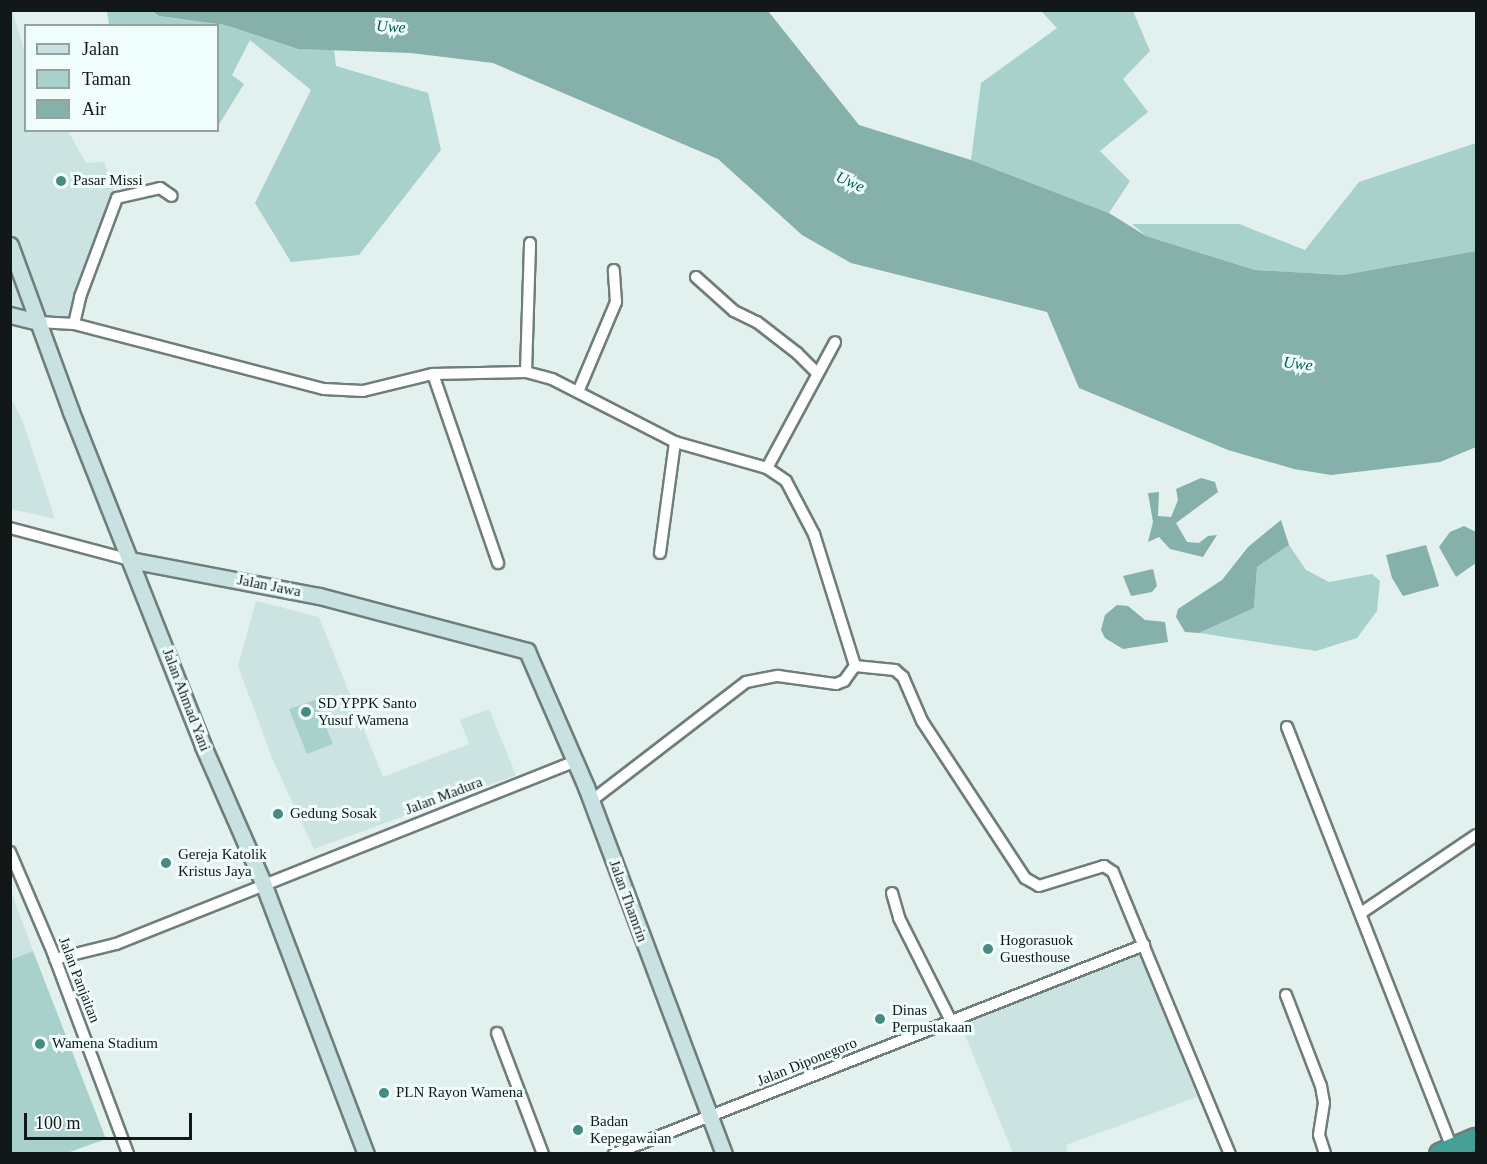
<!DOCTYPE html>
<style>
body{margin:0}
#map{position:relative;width:1487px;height:1164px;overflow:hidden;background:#e2f0ee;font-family:Georgia,serif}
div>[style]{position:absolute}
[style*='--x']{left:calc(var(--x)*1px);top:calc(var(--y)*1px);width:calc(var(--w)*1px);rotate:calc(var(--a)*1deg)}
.built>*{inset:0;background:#cce4e1}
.green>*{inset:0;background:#a9d1cc}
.water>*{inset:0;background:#86b0aa}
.roads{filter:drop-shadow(2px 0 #6f7d7b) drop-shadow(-2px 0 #6f7d7b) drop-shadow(0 2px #6f7d7b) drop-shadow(0 -2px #6f7d7b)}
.street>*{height:10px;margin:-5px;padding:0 5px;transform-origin:5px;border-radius:5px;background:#fff}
.secondary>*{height:15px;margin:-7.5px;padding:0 7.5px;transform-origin:7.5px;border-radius:7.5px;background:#c7e2e0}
.highway>*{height:20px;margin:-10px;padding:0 10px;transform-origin:10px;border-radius:10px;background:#45a096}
.dots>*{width:16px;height:16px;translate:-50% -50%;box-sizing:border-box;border:3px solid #effefb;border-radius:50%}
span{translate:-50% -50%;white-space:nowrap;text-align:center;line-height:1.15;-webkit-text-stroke:6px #effefb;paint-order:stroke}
.poi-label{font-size:15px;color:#121717}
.left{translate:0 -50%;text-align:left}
.street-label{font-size:15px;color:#121717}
.water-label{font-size:16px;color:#005c55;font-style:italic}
.frame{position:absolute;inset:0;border:12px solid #121717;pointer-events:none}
.legend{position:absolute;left:24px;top:24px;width:195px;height:108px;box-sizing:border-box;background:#effefb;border:2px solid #97a2a0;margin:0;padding:8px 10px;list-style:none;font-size:18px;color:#121717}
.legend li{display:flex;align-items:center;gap:12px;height:30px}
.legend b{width:30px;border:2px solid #97a2a0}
.scale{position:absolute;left:24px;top:1113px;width:168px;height:27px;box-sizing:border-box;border:3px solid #121717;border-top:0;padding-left:8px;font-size:18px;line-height:21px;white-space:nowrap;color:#121717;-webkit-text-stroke:4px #effefb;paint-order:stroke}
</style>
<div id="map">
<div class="built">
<div style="clip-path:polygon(12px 10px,25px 53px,26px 130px,68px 131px,86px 163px,104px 162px,116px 195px,69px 324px,11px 311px)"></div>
<div style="clip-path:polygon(10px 396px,23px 422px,55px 519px,11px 509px)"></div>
<div style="clip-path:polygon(256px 601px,319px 617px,383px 777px,469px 744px,460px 720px,489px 709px,516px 775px,314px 849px,272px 758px,238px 666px)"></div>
<div style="clip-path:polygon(10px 889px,34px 953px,10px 962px)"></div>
<div style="clip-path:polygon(1142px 953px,1197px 1097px,1066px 1145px,1068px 1153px,1013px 1153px,960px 1023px)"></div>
</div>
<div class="green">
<div style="clip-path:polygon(107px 11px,151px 11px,159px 16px,225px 25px,298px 49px,334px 50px,336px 66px,428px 93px,441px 150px,359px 255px,291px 262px,255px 203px,311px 90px,250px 40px,232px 75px,244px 84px,218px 126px,218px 26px,109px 25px)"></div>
<div style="clip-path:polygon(1041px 11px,1133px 11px,1150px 51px,1123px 79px,1148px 112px,1100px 151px,1130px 181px,1109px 213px,971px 160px,981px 83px,1057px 28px)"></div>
<div style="clip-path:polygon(1476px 143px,1476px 251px,1343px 275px,1255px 270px,1146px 236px,1132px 224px,1239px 224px,1305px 250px,1359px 182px)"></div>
<div style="clip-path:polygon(1289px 545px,1306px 570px,1329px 582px,1372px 574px,1380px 581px,1377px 611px,1357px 638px,1316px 651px,1199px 633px,1254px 608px,1257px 567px)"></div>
<div style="clip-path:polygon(315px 700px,333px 744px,307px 754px,289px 709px)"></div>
<div style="clip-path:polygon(33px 951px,106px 1139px,67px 1153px,11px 1153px,11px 960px)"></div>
</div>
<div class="water">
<div style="clip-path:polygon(152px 11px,768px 11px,859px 125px,971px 160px,1109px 213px,1146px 236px,1255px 270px,1343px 275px,1476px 251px,1476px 447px,1440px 462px,1331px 475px,1294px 469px,1228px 450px,1079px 388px,1047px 312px,851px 263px,802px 235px,718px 159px,493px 63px,411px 53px,298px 49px,225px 25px,159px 16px)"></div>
<div style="clip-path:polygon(1201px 478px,1215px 482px,1218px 492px,1176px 523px,1187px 542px,1199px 543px,1208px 536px,1217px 535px,1203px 557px,1170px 549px,1159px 537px,1148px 542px,1153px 522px,1148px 493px,1159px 492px,1158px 516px,1171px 517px,1178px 500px,1176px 489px)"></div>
<div style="clip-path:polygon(1281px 520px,1289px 545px,1257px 567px,1254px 608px,1199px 633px,1185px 632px,1176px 617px,1178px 609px,1222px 580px,1248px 547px)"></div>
<div style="clip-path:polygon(1464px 526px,1476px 532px,1476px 563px,1456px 577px,1439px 547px,1450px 532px)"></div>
<div style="clip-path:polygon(1426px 545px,1439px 586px,1403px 596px,1392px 578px,1386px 555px)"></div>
<div style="clip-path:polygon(1153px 569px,1157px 586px,1152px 592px,1131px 596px,1123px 576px)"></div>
<div style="clip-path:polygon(1117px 605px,1128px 606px,1145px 620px,1165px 622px,1168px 642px,1123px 649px,1105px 638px,1101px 630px,1105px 615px)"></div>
</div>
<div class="roads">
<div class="street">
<div style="--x:696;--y:277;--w:51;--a:41.8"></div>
<div style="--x:734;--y:311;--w:25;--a:26"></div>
<div style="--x:757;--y:322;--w:51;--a:37.8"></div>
<div style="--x:797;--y:353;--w:28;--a:45"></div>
<div style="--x:38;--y:322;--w:36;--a:3"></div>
<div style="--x:74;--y:324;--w:258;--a:14.6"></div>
<div style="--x:324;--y:389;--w:39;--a:3"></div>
<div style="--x:363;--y:391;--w:72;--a:-13.7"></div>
<div style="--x:433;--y:374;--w:93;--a:-1.2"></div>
<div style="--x:526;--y:372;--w:27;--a:15"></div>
<div style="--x:552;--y:379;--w:138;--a:27.1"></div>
<div style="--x:675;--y:442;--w:96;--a:15.8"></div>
<div style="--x:767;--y:468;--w:23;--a:34"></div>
<div style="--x:786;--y:481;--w:60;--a:62.2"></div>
<div style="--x:814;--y:534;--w:138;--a:72.7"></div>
<div style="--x:74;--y:324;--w:28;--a:-77"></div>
<div style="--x:80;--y:297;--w:106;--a:-69.5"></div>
<div style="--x:117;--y:198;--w:44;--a:-13.1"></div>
<div style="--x:160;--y:188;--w:14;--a:34"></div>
<div style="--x:526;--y:372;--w:129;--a:-88.2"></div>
<div style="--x:433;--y:374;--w:200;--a:71"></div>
<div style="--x:578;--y:392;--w:98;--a:-67.1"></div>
<div style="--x:616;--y:302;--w:32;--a:-94"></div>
<div style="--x:767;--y:468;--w:143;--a:-61.6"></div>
<div style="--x:10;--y:528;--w:124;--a:14.9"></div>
<div style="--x:660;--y:553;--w:112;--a:-82.3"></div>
<div style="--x:855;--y:666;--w:40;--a:5.7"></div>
<div style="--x:895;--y:670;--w:11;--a:41"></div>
<div style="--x:903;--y:677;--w:48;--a:66.6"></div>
<div style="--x:922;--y:721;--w:188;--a:56.7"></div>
<div style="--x:1025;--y:878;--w:16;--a:30"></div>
<div style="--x:1039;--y:886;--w:68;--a:-17.1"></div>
<div style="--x:1104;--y:866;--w:11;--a:34"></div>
<div style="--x:1113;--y:872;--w:305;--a:67.5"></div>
<div style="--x:1287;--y:727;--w:458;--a:68.6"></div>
<div style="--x:591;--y:801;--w:195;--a:-37.5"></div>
<div style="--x:746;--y:682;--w:33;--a:-11"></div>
<div style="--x:778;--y:676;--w:59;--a:7.9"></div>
<div style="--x:836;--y:684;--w:9;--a:-21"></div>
<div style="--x:844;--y:681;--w:19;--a:-54"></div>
<div style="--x:10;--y:852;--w:110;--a:66.9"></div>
<div style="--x:53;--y:953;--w:215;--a:69.5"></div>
<div style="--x:892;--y:893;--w:26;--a:74"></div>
<div style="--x:899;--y:918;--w:115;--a:63.2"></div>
<div style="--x:1361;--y:913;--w:139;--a:-34.1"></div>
<div style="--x:55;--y:959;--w:63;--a:-13.8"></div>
<div style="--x:116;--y:944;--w:494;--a:-21.7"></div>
<div style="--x:1286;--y:995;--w:97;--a:69"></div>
<div style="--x:1321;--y:1086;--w:17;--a:80"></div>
<div style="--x:1324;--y:1103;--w:32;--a:99"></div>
<div style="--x:1319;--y:1135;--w:20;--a:72"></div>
<div style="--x:497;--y:1033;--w:129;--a:69.2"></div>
<div style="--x:614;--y:1154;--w:570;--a:-21.52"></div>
</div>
<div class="secondary">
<div style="--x:10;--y:245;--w:178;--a:69.9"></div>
<div style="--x:71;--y:412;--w:359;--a:68.4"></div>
<div style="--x:203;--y:746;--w:150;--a:66.3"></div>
<div style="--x:263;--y:883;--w:290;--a:69.2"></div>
<div style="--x:10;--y:315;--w:29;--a:14"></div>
<div style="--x:130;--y:560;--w:192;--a:10.8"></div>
<div style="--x:319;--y:596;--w:215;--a:14.8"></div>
<div style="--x:527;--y:651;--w:148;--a:66.5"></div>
<div style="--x:586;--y:787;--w:392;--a:69.4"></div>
</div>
<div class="highway">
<div style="--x:1440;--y:1154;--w:39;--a:-23"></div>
</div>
</div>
<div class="dots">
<div style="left:61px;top:181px;background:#458b83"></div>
<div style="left:306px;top:712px;background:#458b83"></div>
<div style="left:278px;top:814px;background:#458b83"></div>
<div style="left:166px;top:863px;background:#458b83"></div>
<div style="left:988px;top:949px;background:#458b83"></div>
<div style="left:880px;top:1019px;background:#458b83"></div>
<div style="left:40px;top:1044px;background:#458b83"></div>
<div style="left:384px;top:1093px;background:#458b83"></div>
<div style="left:578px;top:1130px;background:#458b83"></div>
</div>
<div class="poi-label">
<span class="left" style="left:73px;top:181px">Pasar Missi</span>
<span class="left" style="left:318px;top:712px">SD YPPK Santo<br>Yusuf Wamena</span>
<span class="left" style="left:290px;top:814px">Gedung Sosak</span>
<span class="left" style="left:178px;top:863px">Gereja Katolik<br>Kristus Jaya</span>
<span class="left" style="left:1000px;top:949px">Hogorasuok<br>Guesthouse</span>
<span class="left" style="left:892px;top:1019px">Dinas<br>Perpustakaan</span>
<span class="left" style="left:52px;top:1044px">Wamena Stadium</span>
<span class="left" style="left:396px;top:1093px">PLN Rayon Wamena</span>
<span class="left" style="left:590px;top:1130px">Badan<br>Kepegawaian</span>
</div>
<div class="street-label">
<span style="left:269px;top:586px;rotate:11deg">Jalan Jawa</span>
<span style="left:186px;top:700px;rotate:69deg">Jalan Ahmad Yani</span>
<span style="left:444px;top:796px;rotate:-21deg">Jalan Madura</span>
<span style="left:628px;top:901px;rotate:70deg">Jalan Thamrin</span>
<span style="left:79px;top:980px;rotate:69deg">Jalan Panjaitan</span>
<span style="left:807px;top:1062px;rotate:-22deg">Jalan Diponegoro</span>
</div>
<div class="water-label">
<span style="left:391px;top:27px;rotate:3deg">Uwe</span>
<span style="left:850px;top:182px;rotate:24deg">Uwe</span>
<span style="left:1298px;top:364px;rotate:7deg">Uwe</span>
</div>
<div class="frame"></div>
<ul class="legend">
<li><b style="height:8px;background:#c7e2e0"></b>Jalan</li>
<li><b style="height:16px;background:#a9d1cc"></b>Taman</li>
<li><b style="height:16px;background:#86b0aa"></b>Air</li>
</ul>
<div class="scale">100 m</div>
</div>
